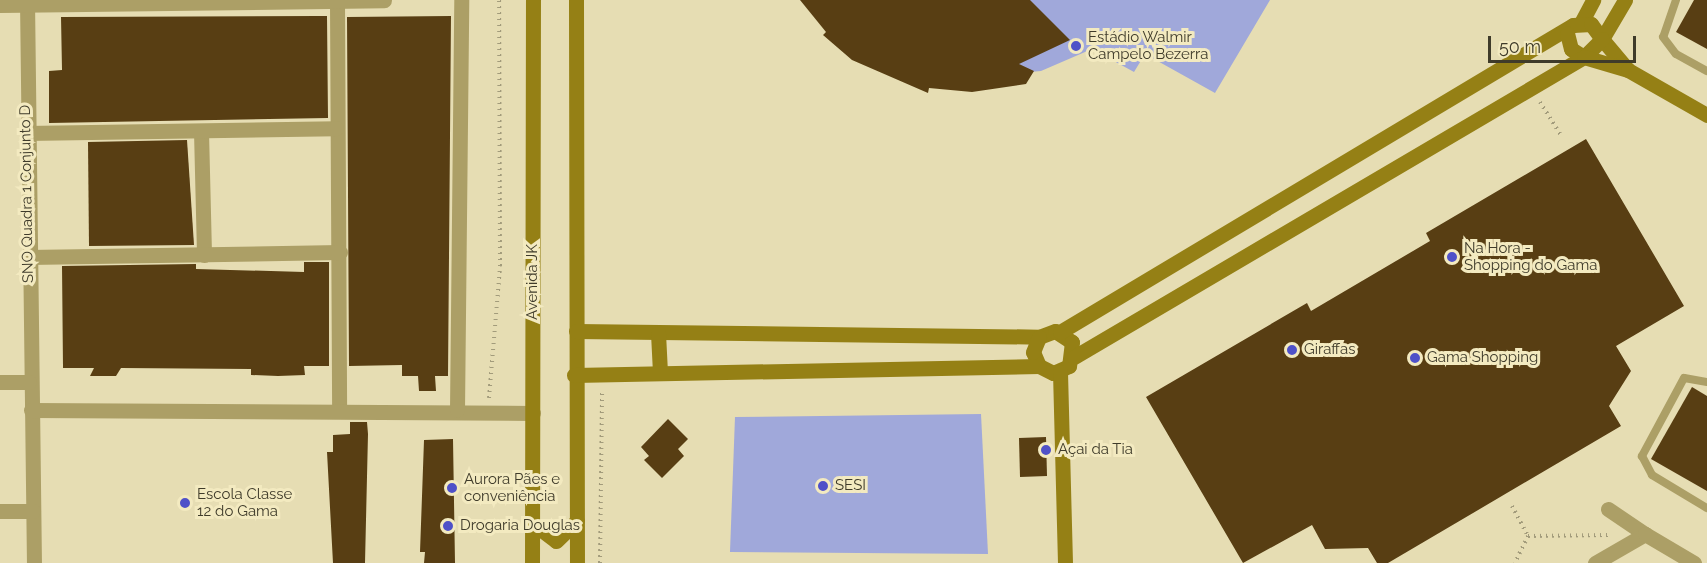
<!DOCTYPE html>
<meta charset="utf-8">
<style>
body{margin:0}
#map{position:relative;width:1707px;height:563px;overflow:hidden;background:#e6ddb3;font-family:Raleway,sans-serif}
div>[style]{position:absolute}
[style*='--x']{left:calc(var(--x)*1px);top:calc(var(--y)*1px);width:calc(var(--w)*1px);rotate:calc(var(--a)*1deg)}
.green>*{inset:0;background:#a0a8da}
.building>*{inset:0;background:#583e13}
.path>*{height:4px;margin-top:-2px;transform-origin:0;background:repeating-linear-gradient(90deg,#a29b7b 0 1.5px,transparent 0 6px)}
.lane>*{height:8px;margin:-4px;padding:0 4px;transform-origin:4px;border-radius:4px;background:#ac9f66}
.street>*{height:15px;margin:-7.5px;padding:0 7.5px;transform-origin:7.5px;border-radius:7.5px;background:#ac9f66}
.secondary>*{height:15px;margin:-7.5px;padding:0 7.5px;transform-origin:7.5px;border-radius:7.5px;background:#958015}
.dots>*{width:16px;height:16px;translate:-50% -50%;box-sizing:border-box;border:3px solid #f3eac0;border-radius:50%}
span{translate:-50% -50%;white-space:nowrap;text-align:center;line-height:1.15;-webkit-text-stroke:6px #f3eac0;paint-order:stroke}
.poi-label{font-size:15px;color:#3f3b2a}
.left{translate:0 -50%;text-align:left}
.street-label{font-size:15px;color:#3f3b2a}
.scale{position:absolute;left:1488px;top:36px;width:148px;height:27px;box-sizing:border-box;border:3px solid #3f3b2a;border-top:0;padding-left:8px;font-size:18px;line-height:21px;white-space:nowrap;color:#3f3b2a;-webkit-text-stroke:4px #f3eac0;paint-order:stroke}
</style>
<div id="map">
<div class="green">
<div style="clip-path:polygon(842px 0,1270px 0,1215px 93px,1145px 54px,1134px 72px,1092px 49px,1041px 71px,997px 75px)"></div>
<div style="clip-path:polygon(981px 414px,988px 554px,730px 552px,735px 417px)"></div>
</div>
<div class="building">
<div style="clip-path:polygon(800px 0,1030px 0,1070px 40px,1019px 64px,1034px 71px,1026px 84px,972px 92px,929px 88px,928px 93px,852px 60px,823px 35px,826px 32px)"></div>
<div style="clip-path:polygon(1694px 0,1707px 0,1707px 49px,1676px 32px)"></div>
<div style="clip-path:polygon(318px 16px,327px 16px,328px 118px,49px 123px,49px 71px,62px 70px,61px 17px)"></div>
<div style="clip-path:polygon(451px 16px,448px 376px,435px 376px,436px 391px,419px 391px,418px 376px,402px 376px,402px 365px,349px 366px,347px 17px)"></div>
<div style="clip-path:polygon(1586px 139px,1684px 306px,1616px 346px,1631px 371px,1609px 406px,1621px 426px,1388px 563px,1377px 563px,1368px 548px,1325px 549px,1312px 525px,1243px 563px,1146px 397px,1307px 303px,1311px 311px,1430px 241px,1426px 233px)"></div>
<div style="clip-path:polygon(187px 140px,194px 245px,89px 246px,88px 142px)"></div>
<div style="clip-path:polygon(304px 262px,329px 262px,329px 366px,304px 366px,305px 375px,278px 376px,251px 375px,251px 369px,121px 368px,116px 376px,90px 376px,94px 368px,63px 368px,62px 266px,196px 264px,196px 269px,304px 272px)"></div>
<div style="clip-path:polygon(1692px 387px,1707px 396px,1707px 491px,1651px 459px)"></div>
<div style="clip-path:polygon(668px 419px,688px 439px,678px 449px,684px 456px,662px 478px,644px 460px,649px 456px,641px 447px)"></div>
<div style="clip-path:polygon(350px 422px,367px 422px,368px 434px,365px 563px,333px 563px,327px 452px,333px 452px,333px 435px,350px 434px)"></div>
<div style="clip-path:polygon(1046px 437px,1047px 476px,1020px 477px,1019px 438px)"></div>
<div style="clip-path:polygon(453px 439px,455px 563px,424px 563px,425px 552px,420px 552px,424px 440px)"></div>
</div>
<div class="path">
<div style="--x:1540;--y:102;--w:41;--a:57.8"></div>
<div style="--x:489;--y:398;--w:132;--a:-85.2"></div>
<div style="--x:500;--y:266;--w:266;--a:-90.2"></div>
<div style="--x:1512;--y:506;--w:34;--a:62"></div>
<div style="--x:1528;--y:536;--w:30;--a:116"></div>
<div style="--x:1528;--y:536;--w:80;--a:-0.7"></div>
<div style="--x:600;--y:563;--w:173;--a:-89.3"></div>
</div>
<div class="lane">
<div style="--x:1676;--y:0;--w:39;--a:109"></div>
<div style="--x:1663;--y:37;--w:21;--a:53"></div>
<div style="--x:1676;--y:54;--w:35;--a:29"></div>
<div style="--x:1707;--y:382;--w:23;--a:-170"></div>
<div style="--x:1684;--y:378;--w:89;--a:118.3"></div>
<div style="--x:1642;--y:456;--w:21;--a:62"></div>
<div style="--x:1652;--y:475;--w:64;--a:31"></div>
</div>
<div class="street">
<div style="--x:27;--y:0;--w:563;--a:89.29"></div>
<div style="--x:337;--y:2;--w:408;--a:89.7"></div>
<div style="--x:0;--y:5;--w:384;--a:-0.7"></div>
<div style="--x:201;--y:131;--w:124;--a:88.6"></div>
<div style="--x:26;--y:133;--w:310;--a:-0.9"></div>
<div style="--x:28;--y:257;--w:312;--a:-0.9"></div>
<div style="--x:0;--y:382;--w:29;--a:0"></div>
<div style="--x:31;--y:410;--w:502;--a:0.34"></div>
<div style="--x:457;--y:410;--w:410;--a:-89.4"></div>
<div style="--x:1608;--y:509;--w:45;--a:34"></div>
<div style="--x:0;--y:511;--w:33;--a:0"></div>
<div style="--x:1595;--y:563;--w:58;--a:-30.1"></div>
<div style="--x:1645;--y:534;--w:57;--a:30.6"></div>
</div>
<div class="secondary">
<div style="--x:576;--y:0;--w:563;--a:89.9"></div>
<div style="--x:1625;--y:0;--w:45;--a:120.5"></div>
<div style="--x:1602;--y:39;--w:40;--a:50"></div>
<div style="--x:1582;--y:21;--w:24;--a:-62"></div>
<div style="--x:576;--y:331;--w:463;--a:0.7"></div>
<div style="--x:1039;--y:337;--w:17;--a:-21"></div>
<div style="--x:1055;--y:331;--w:20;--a:33"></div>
<div style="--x:1072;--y:342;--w:24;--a:97"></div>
<div style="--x:1069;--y:366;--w:17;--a:156"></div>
<div style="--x:1053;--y:373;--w:16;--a:-153"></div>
<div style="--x:1039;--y:366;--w:15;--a:-113"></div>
<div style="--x:1033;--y:352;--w:16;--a:-68"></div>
<div style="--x:1060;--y:332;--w:598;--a:-30.9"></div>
<div style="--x:1573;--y:25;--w:18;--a:-3"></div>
<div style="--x:1591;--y:24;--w:19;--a:54"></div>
<div style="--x:1602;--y:39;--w:25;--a:135"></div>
<div style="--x:1584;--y:57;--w:15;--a:-148"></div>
<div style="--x:1571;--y:49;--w:16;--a:-104"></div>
<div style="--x:658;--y:333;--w:40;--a:87.1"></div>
<div style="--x:1074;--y:357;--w:592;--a:-30.47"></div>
<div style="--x:1584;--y:57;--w:46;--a:16.5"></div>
<div style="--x:1628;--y:70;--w:91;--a:29.7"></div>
<div style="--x:1060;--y:372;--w:191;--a:88.5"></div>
<div style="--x:574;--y:375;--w:465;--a:-1.1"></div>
<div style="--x:535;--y:525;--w:26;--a:37"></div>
<div style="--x:556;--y:541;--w:29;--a:-44"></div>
<div style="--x:532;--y:563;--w:563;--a:-89.9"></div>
</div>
<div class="dots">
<div style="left:1076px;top:46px;background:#4f51c8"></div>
<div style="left:1452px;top:257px;background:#4f51c8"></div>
<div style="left:1292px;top:350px;background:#4f51c8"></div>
<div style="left:1415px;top:358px;background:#4f51c8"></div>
<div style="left:1046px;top:450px;background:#4f51c8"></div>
<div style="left:823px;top:486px;background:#4f51c8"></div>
<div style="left:452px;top:488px;background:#4f51c8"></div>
<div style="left:185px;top:503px;background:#4f51c8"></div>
<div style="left:448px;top:526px;background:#4f51c8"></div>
</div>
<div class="poi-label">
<span class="left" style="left:1088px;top:46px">Estádio Walmir<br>Campelo Bezerra</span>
<span class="left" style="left:1464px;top:257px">Na Hora -<br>Shopping do Gama</span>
<span class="left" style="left:1304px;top:350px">Giraffas</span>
<span class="left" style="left:1427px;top:358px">Gama Shopping</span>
<span class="left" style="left:1058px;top:450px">Açai da Tia</span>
<span class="left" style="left:464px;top:488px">Aurora Pães e<br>conveniência</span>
<span class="left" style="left:835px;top:486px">SESI</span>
<span class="left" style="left:197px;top:503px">Escola Classe<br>12 do Gama</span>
<span class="left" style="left:460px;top:526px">Drogaria Douglas</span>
</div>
<div class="street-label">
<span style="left:27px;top:194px;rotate:-91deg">SNO Quadra 1 Conjunto D</span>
<span style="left:533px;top:282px;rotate:-90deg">Avenida JK</span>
</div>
<div class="scale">50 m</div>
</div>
